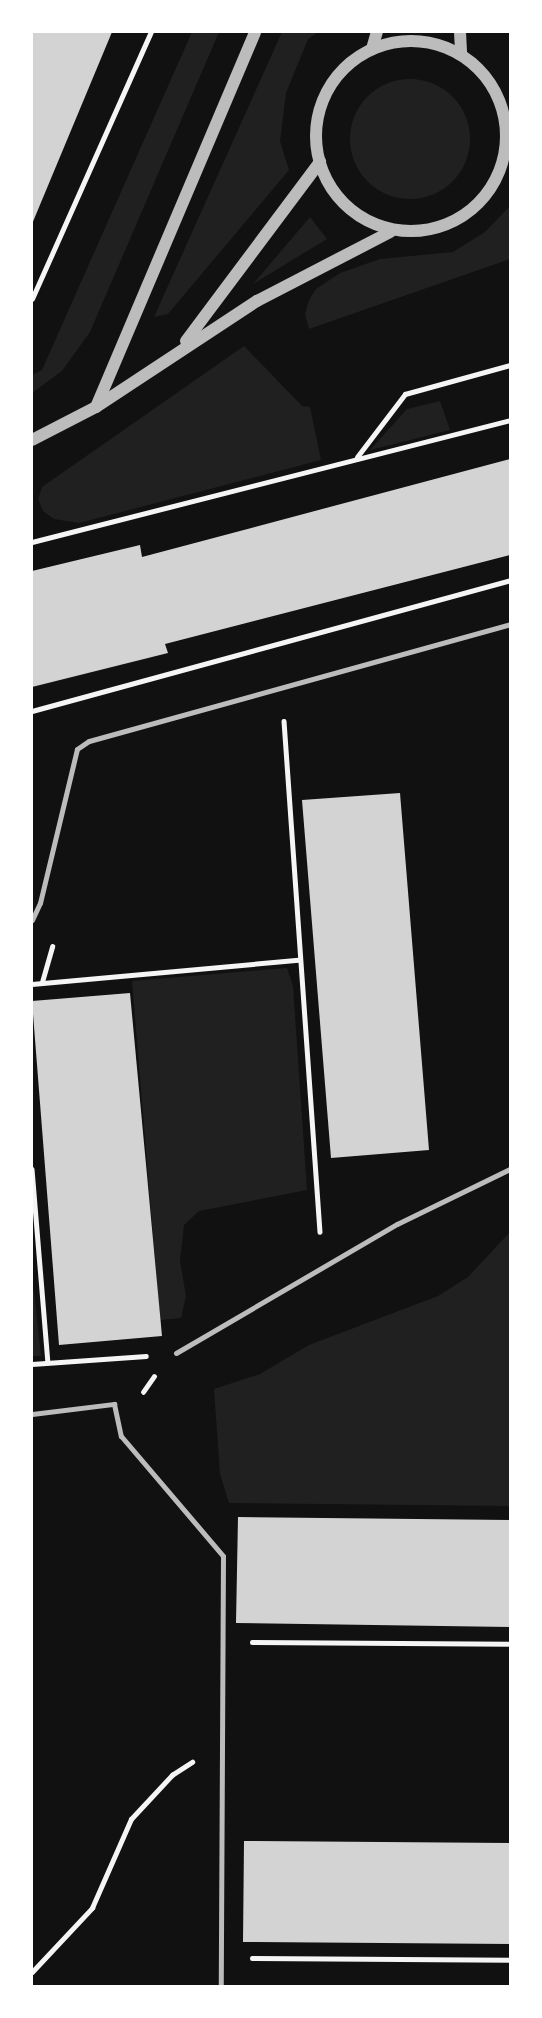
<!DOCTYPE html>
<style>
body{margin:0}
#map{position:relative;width:542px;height:2018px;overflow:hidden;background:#111;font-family:Mulish,sans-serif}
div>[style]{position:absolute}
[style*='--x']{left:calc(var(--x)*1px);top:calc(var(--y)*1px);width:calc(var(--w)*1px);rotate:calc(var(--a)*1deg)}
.green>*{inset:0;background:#202020}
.round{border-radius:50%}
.building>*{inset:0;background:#d3d3d3}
.path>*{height:4.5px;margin:-2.25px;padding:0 2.25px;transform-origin:2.25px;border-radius:2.25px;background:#f5f5f5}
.service>*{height:5px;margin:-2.5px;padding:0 2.5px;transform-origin:2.5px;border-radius:2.5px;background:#bcbcbc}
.tertiary>*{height:12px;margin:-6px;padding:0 6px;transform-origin:6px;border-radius:6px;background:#bcbcbc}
.tertiary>.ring{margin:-6px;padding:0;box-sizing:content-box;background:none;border:12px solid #bcbcbc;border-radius:50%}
span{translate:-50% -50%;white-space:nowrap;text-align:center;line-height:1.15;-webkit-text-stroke:7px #fff;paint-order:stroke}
.frame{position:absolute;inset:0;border:33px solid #fff;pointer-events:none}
</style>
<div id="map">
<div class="green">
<div style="clip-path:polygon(192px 32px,219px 32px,90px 332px,62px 371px,32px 393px,32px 375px,42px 370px)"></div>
<div style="clip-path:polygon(282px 32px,318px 32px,308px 39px,286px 93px,280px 141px,289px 170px,168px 314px,154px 317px)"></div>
<div class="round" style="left:350px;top:79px;width:120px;height:120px"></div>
<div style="clip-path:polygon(510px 206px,510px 259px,309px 329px,305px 314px,309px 300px,316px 289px,340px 273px,380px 259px,453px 252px,485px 232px)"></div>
<div style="clip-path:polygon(310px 217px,327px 239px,253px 284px)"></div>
<div style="clip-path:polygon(244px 346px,302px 406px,310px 407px,321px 460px,79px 523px,54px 519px,43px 511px,38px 499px,42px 487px)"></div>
<div style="clip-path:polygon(440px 401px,450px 430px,370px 450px,407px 409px)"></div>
<div style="clip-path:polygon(287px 968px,293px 986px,307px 1190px,199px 1211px,184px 1225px,180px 1261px,186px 1296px,181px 1318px,160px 1320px,132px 981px)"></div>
<div style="clip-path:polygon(510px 1232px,510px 1506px,229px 1503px,220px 1474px,214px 1389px,260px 1374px,309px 1345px,438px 1296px,468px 1277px)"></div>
<div style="clip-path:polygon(34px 1291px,41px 1356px,32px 1356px,32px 1292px)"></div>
</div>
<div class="building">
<div style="clip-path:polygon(32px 32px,112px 32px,32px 224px)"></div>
<div style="clip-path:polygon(510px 459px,510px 555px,165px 644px,168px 653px,32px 687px,32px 571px,140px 545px,142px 557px)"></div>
<div style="clip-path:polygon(400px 793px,429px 1150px,331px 1158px,302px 800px)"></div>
<div style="clip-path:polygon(130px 993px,162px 1336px,59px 1345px,32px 1001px)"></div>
<div style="clip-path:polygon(238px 1517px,510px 1520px,510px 1627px,236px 1623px)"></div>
<div style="clip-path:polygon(244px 1841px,510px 1843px,510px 1944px,243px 1942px)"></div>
</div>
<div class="path">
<div style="--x:32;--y:299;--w:292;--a:-66"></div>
<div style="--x:357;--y:457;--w:79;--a:-52.7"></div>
<div style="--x:405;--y:394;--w:109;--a:-15.4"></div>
<div style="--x:32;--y:542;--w:493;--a:-14.3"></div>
<div style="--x:32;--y:711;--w:496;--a:-15.3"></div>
<div style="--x:284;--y:721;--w:512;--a:85.97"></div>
<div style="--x:42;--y:982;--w:37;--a:-74"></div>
<div style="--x:32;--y:984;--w:267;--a:-5.2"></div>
<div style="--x:32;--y:1169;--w:194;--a:85.3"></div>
<div style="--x:32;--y:1364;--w:114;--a:-4"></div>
<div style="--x:143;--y:1392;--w:19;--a:-55"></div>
<div style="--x:252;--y:1642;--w:258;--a:0.4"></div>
<div style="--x:252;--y:1958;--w:258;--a:0.4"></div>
<div style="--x:32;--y:1972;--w:88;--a:-46.8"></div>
<div style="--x:92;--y:1908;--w:97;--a:-66.3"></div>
<div style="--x:131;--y:1819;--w:60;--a:-47"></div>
<div style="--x:172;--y:1775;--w:24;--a:-33"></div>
</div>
<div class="service">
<div style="--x:32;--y:920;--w:19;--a:-65"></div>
<div style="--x:40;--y:903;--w:158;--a:-76.5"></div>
<div style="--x:77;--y:749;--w:14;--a:-34"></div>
<div style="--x:89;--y:741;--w:437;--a:-15.5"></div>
<div style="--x:176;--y:1353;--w:256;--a:-30.3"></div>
<div style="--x:397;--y:1224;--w:126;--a:-26"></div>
<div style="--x:32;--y:1414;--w:83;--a:-7"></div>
<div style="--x:114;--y:1404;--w:33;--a:78"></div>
<div style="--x:121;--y:1436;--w:157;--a:49.6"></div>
<div style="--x:223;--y:1556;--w:430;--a:90.3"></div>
</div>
<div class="tertiary">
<div style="--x:460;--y:32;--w:22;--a:87"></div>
<div class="ring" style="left:316px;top:41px;width:178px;height:178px"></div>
<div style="--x:372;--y:49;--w:18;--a:-74"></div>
<div style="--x:186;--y:341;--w:224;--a:-53.2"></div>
<div style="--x:96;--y:407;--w:407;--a:-67"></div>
<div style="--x:32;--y:440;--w:72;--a:-27.3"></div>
<div style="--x:96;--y:407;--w:193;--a:-33.4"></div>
<div style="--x:257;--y:301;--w:150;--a:-27.4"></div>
</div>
<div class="frame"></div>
</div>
